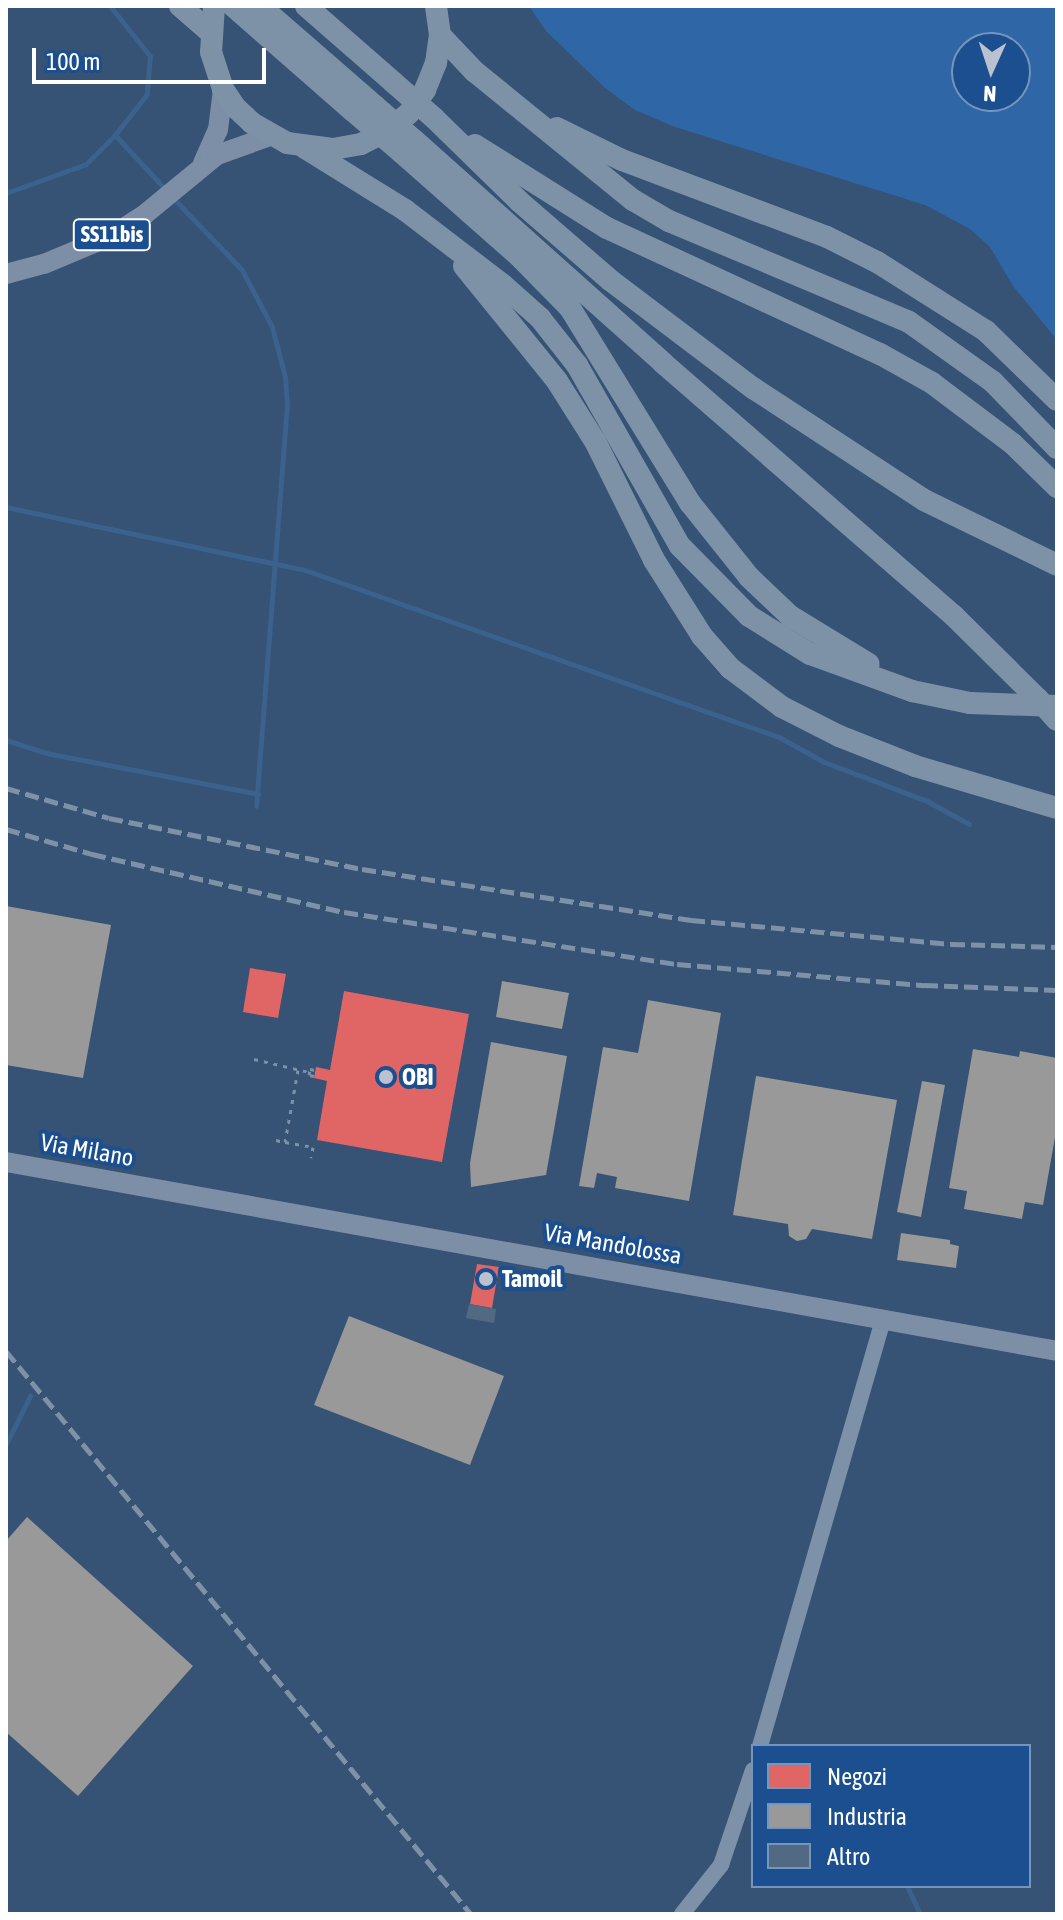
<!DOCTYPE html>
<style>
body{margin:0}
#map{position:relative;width:1063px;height:1920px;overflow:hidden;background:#365274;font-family:"Asap Condensed",sans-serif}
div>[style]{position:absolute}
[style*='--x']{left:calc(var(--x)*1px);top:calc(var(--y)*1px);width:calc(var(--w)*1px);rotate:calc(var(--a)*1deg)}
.green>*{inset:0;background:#2f66a5}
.shops>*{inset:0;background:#e06666}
.industry>*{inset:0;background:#999}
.stream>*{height:5px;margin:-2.5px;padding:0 2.5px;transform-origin:2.5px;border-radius:2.5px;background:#3b618d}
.building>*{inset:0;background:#526984}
.path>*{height:3px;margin-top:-1.5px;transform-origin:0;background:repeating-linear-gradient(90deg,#7d92a8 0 4px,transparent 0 10px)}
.minor>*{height:16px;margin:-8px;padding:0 8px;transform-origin:8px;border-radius:8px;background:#7d92a8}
.major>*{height:20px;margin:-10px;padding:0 10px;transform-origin:10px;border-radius:10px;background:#7d8ea7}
.highway>*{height:22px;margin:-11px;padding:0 11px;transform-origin:11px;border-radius:11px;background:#7e92a7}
.rail>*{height:5px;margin-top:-2.5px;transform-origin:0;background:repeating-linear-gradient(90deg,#7e92a7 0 14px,transparent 0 20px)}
.highway-bridge>*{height:22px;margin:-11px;padding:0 11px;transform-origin:11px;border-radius:11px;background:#7e92a7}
.dots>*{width:22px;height:22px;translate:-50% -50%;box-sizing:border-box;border:4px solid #1b4f8f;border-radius:50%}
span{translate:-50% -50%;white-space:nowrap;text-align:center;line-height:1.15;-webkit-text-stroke:8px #1b4f8f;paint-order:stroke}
.shield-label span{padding:2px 6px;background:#1b4f8f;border:2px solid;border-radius:6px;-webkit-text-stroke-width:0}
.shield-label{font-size:22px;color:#fff;font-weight:700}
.poi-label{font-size:24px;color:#fff;font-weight:700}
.left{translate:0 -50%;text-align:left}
.street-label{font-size:24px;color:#fff}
.frame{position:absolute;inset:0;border:8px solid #fff;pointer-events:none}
.legend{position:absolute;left:751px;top:1744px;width:280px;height:144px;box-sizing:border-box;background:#1b4f8f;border:2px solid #7695bc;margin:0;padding:10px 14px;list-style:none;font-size:24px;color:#fff}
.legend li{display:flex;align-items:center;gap:16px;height:40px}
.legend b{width:40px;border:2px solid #7695bc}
.north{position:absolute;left:951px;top:32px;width:80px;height:80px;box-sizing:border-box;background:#1b4f8f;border:2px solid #7695bc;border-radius:50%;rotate:183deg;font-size:22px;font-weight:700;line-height:32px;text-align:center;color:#fff}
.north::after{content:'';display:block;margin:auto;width:28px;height:36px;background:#b9c2ce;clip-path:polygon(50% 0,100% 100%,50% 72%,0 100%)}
.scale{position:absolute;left:32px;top:48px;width:234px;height:36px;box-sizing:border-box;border:4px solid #fff;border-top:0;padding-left:10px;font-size:24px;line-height:28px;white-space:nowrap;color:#fff;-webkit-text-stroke:6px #1b4f8f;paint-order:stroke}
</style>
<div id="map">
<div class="green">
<div style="clip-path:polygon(evenodd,529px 6px,1057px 6px,1057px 340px,1013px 286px,990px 247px,970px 229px,925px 205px,675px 127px,635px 110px,605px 88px,546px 31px,529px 6px,967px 48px,1015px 48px,1015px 96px,967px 96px,967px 48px)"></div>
</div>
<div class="shops">
<div style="clip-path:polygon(250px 968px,286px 974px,278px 1018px,243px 1012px)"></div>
<div style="clip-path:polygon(344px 991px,469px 1014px,442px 1162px,317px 1140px,327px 1081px,314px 1078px,316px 1067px,330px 1070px)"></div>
<div style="clip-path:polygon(477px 1264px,499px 1267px,492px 1308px,470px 1304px)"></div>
</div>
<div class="industry">
<div style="clip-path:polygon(6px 906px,111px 925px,83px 1078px,6px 1065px)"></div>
<div style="clip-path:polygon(502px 981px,569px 993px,562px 1029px,496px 1017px)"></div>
<div style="clip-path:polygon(648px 1000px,721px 1013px,689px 1201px,615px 1188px,617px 1177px,597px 1173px,594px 1188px,579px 1186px,603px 1047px,638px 1053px)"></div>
<div style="clip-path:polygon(491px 1042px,567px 1056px,546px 1175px,471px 1187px,470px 1163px)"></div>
<div style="clip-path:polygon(973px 1049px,1019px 1057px,1020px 1051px,1057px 1058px,1057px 1126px,1043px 1205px,1025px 1202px,1022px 1219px,964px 1209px,967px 1191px,949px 1188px)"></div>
<div style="clip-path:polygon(756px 1076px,897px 1100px,872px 1239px,812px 1229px,806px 1239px,797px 1241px,789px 1236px,788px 1224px,733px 1215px)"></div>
<div style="clip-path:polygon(922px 1081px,945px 1085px,921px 1217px,897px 1212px)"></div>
<div style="clip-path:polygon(901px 1233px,950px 1240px,950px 1244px,959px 1246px,956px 1268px,897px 1260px)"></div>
<div style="clip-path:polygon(349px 1316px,504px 1376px,470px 1465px,314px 1405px)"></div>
<div style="clip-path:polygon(27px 1517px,193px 1666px,78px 1796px,6px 1732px,6px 1541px)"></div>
</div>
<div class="stream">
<div style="--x:110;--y:6;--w:64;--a:51.3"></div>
<div style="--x:150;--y:56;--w:38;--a:95"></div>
<div style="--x:147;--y:94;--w:52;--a:128"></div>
<div style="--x:115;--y:135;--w:76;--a:47.1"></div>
<div style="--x:6;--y:193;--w:85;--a:-19.9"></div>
<div style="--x:86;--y:164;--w:41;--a:-45"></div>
<div style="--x:174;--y:199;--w:98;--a:46.2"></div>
<div style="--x:242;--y:270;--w:64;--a:62.2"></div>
<div style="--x:272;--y:327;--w:52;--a:75.4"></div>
<div style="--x:285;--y:377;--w:27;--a:86"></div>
<div style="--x:287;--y:404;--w:403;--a:94.4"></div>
<div style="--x:6;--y:507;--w:306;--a:11.9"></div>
<div style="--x:305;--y:570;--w:503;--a:19.41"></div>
<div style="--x:779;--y:737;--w:51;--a:29.1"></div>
<div style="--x:824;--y:762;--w:110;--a:20.7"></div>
<div style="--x:927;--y:801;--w:48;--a:28.7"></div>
<div style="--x:6;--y:740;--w:42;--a:18"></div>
<div style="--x:46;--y:753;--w:216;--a:10.9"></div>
<div style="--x:6;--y:1444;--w:54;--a:-63.4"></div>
<div style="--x:907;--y:1886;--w:31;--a:65"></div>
</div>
<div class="building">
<div style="clip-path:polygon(469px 1304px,496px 1309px,494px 1323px,466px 1318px)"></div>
</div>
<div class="path">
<div style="--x:254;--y:1059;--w:57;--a:13.3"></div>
<div style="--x:298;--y:1070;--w:73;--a:100.2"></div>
<div style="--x:285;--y:1142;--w:28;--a:10"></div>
<div style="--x:313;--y:1147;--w:11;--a:100"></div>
<div style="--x:314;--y:1076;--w:5;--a:-169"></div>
<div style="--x:309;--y:1075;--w:6;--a:-81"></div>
<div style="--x:310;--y:1069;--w:5;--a:11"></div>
<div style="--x:276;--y:1140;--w:9;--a:13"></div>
</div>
<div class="minor">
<div style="--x:760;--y:1746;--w:444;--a:-73.9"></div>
<div style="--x:682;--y:1914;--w:63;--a:-51.5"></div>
<div style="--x:721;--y:1865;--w:100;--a:-71.4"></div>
</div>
<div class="major">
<div style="--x:203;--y:163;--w:36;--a:-66"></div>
<div style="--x:218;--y:130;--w:41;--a:-83"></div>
<div style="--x:6;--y:274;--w:39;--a:-15"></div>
<div style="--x:44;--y:264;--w:75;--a:-22.8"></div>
<div style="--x:113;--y:235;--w:37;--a:-33"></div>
<div style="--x:144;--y:215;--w:94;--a:-39.4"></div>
<div style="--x:217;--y:155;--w:56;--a:-19.7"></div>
<div style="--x:6;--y:1162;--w:1068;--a:10.19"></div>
</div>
<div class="highway">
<div style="--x:180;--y:6;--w:40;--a:41"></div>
<div style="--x:214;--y:6;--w:46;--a:93.7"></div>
<div style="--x:211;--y:52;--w:39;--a:72"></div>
<div style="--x:223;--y:89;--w:23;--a:56"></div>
<div style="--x:236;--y:108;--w:22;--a:43"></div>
<div style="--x:252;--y:123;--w:40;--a:29.7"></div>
<div style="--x:287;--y:143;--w:46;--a:7.4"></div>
<div style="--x:333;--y:149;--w:28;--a:-10"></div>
<div style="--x:361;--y:144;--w:29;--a:-27"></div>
<div style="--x:387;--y:131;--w:28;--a:-39"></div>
<div style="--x:409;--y:113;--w:28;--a:-55"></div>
<div style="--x:425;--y:90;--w:29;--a:-68"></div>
<div style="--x:436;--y:63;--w:28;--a:-82"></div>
<div style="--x:440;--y:35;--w:29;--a:-98"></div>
<div style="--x:233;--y:6;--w:159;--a:41.2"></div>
<div style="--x:260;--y:6;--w:152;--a:41"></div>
<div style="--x:306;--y:6;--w:116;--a:41.1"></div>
<div style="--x:440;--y:35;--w:50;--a:46.6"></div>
<div style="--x:474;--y:71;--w:205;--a:39.1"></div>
<div style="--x:633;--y:200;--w:42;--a:30.3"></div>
<div style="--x:669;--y:221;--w:260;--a:22.8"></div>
<div style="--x:909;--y:322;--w:103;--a:35.5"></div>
<div style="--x:993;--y:382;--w:92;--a:45.9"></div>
<div style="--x:434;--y:118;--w:120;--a:44.3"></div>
<div style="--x:520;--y:202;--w:119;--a:40.9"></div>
<div style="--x:610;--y:280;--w:179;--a:37.1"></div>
<div style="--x:753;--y:388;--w:204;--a:33.2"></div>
<div style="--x:924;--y:500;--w:148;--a:26"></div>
<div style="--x:557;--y:128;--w:72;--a:26.2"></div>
<div style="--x:622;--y:160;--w:219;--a:20.6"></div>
<div style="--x:827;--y:237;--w:56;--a:26.6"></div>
<div style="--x:877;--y:262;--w:129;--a:32.3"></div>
<div style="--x:986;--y:331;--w:99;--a:44.2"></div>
<div style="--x:414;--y:140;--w:334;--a:41.8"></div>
<div style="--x:663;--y:363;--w:386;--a:41"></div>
<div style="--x:954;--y:616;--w:118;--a:44.7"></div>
<div style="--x:475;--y:145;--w:156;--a:32.2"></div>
<div style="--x:607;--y:228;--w:301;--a:24.8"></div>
<div style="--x:880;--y:354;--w:60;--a:29.1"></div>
<div style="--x:932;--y:383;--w:101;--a:37"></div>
<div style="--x:1013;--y:444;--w:62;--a:44.3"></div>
<div style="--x:305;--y:148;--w:118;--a:31.8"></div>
<div style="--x:405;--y:210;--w:123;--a:37.4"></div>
<div style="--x:503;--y:285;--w:50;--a:41.7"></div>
<div style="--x:540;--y:318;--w:60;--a:51.8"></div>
<div style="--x:577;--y:365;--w:208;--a:60.4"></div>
<div style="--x:680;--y:546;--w:98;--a:45.4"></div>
<div style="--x:749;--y:616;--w:72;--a:31.9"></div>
<div style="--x:810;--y:654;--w:109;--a:19.9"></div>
<div style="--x:912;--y:691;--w:59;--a:11.7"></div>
<div style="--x:970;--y:703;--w:87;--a:2"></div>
<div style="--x:401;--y:152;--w:157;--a:41.4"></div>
<div style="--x:519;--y:256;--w:73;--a:45.6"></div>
<div style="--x:570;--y:308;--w:229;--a:58.4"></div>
<div style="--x:690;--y:503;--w:95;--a:51.4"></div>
<div style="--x:749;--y:577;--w:57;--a:43.6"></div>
<div style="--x:790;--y:616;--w:92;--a:31.3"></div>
<div style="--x:464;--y:266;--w:148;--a:51"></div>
<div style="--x:557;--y:381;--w:71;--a:57.7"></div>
<div style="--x:595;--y:441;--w:133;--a:63.6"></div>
<div style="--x:654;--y:560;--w:90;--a:57.7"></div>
<div style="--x:702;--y:636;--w:43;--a:48.8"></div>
<div style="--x:730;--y:668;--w:65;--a:36.9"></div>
<div style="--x:782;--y:707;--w:64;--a:27"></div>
<div style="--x:839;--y:736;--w:82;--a:21.5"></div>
<div style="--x:915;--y:766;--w:148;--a:16.5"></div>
</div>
<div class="rail">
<div style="--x:6;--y:788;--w:107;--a:16.2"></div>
<div style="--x:109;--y:818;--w:258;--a:11.4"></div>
<div style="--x:362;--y:869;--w:333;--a:8.8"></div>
<div style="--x:691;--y:920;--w:261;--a:5.3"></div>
<div style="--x:951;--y:944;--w:106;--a:1.6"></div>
<div style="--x:6;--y:829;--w:90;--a:16.2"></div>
<div style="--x:92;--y:854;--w:259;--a:13"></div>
<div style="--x:344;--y:912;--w:337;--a:8.9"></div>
<div style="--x:677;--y:964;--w:248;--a:4.9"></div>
<div style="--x:924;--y:985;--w:133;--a:2.2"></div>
<div style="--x:6;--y:1351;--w:730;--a:50.45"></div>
</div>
<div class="highway-bridge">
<div style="--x:393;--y:82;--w:55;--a:41.3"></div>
<div style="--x:375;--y:106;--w:52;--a:41.1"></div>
<div style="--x:353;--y:111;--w:63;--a:40.5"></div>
<div style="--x:1038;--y:699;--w:28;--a:48"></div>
</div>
<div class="dots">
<div style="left:386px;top:1077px;background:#b9c2ce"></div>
<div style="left:486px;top:1279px;background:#b9c2ce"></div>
</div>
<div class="shield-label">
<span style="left:112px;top:235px">SS11bis</span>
</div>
<div class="poi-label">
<span class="left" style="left:402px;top:1077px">OBI</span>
<span class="left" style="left:502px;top:1279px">Tamoil</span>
</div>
<div class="street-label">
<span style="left:87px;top:1150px;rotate:10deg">Via Milano</span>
<span style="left:613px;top:1244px;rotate:10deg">Via Mandolossa</span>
</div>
<div class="frame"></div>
<ul class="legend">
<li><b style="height:22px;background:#e06666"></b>Negozi</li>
<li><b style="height:22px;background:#999"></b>Industria</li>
<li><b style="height:22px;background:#526984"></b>Altro</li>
</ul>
<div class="north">N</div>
<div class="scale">100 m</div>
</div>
